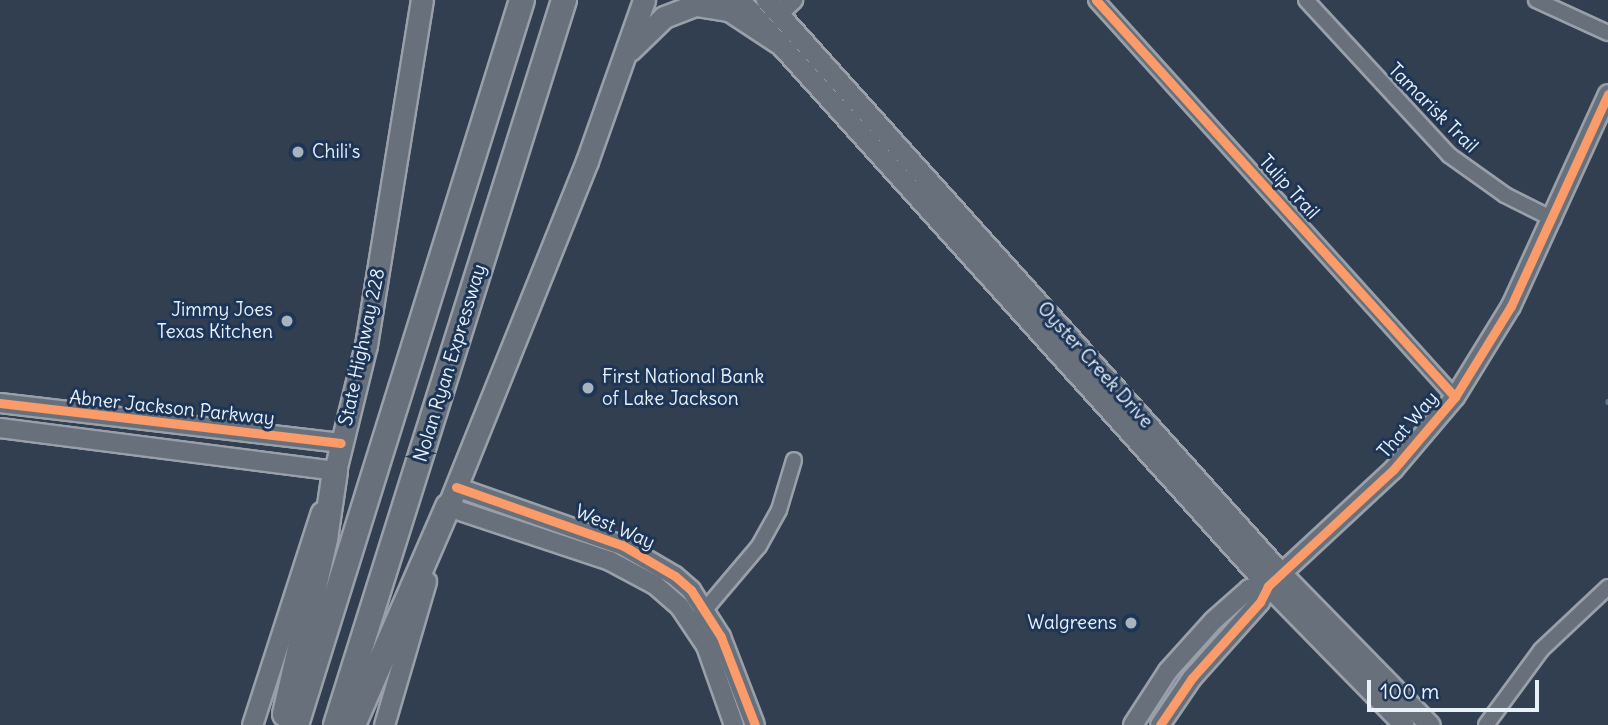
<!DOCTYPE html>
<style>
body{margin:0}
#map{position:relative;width:1608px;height:725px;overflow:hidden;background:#323f50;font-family:Delius,sans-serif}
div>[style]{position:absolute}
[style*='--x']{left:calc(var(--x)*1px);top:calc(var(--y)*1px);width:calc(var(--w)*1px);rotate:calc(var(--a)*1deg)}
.stream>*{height:3.5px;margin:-1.75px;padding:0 1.75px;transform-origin:1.75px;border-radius:1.75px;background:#60738a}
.roads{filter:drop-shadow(2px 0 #99a0aa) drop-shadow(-2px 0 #99a0aa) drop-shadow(0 2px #99a0aa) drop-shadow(0 -2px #99a0aa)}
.minor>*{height:14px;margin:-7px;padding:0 7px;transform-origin:7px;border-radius:7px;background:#67707b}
.tertiary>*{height:18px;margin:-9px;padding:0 9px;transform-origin:9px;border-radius:9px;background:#67707b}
.secondary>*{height:19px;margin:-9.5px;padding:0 9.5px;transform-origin:9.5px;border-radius:9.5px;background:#67707b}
.primary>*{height:21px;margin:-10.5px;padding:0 10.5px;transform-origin:10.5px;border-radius:10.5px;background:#67707b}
.motorway>*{height:24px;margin:-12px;padding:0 12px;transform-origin:12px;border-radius:12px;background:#67707b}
.cycleway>*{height:9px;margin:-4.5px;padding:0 4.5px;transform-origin:4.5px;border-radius:4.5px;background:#fa9b69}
.dots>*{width:19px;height:19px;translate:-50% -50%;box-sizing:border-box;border:4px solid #1d3557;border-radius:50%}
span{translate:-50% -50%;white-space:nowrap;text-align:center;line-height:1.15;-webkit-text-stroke:6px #1d3557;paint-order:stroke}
.street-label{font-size:19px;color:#e8f1f8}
.poi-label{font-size:19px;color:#e8f1f8}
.left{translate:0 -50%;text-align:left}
.right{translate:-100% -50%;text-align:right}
.scale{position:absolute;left:1367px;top:680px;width:172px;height:32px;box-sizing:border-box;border:4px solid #e8f1f8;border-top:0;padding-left:9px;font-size:21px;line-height:24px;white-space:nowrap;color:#e8f1f8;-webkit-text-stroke:5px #1d3557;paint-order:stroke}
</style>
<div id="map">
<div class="stream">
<div style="--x:1608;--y:401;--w:2;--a:90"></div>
</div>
<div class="roads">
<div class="minor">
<div style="--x:1096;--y:0;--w:535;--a:47.88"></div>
<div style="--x:1306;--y:0;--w:211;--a:47.3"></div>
<div style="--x:1449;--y:155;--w:69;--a:35.5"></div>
<div style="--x:1505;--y:195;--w:54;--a:26.6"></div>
<div style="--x:1536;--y:0;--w:79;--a:24.6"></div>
<div style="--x:698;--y:618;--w:94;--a:-49.7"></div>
<div style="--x:759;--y:546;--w:41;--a:-60.9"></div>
<div style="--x:779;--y:510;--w:52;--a:-73.3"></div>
<div style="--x:1486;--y:725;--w:93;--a:-53.7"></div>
<div style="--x:1541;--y:650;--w:92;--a:-43.2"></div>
</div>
<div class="tertiary">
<div style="--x:778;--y:14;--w:21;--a:-43"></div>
<div style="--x:0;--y:403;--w:343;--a:6.7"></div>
<div style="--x:0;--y:428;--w:338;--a:7.3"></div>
<div style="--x:456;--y:487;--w:176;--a:19.3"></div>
<div style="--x:622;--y:545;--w:61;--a:30.3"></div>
<div style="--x:675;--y:576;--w:21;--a:41"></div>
<div style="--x:691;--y:590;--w:56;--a:57.4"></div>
<div style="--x:721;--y:637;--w:94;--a:68.9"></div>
<div style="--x:448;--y:507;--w:171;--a:18.4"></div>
<div style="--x:610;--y:561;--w:51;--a:28.1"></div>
<div style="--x:655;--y:585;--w:33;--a:41"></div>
<div style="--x:680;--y:607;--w:47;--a:56.3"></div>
<div style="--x:706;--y:646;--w:84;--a:70.5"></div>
<div style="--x:1133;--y:725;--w:64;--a:-57.1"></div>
<div style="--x:1168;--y:671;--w:67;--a:-48"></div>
<div style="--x:1213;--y:621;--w:48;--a:-41.6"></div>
<div style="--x:1249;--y:589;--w:19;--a:-9"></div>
<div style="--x:1160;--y:725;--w:57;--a:-55.8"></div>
<div style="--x:1192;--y:678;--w:102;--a:-48.2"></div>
<div style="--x:1260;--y:602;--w:18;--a:-63"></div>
<div style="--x:1268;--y:586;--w:171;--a:-42.9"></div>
<div style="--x:1393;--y:470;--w:96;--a:-49.7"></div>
<div style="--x:1455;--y:397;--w:107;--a:-58.4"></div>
<div style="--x:1511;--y:306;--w:233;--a:-65.4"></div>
</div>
<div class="secondary">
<div style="--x:740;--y:0;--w:789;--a:47.98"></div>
<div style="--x:1268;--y:586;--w:194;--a:45.6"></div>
<div style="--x:766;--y:0;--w:772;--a:48.05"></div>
<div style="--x:1282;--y:574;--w:211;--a:45.6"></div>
<div style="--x:252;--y:725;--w:224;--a:-72.1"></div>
<div style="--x:384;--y:725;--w:150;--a:-73.7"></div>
</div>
<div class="primary">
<div style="--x:630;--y:50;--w:47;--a:-44.1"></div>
<div style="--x:664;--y:17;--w:34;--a:-21"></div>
<div style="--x:696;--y:5;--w:33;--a:9"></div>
<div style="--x:729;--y:10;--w:60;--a:33.4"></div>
<div style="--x:335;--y:471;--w:130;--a:-76.2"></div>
<div style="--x:366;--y:345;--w:350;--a:-80.8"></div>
<div style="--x:448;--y:507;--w:373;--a:-68.1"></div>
<div style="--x:587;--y:161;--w:171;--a:-70.5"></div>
</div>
<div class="motorway">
<div style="--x:285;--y:714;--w:180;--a:-77.1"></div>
<div style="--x:325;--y:539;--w:69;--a:-81.6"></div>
<div style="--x:296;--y:725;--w:759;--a:-72.69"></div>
<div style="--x:336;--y:725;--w:760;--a:-72.54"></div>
<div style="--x:353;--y:725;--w:238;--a:-66.5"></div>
</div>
</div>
<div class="cycleway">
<div style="--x:1096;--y:0;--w:535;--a:47.88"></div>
<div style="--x:0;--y:403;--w:343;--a:6.7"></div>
<div style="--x:456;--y:487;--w:176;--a:19.3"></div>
<div style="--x:622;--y:545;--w:61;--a:30.3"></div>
<div style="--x:675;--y:576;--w:21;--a:41"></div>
<div style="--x:691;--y:590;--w:56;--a:57.4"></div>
<div style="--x:721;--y:637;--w:94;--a:68.9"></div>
<div style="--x:1160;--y:725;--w:57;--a:-55.8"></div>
<div style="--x:1192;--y:678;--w:102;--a:-48.2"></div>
<div style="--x:1260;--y:602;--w:18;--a:-63"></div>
<div style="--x:1268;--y:586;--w:171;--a:-42.9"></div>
<div style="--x:1393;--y:470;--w:96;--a:-49.7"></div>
<div style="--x:1455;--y:397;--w:107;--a:-58.4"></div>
<div style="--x:1511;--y:306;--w:233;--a:-65.4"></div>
</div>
<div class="dots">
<div style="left:298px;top:152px;background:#a8b3bd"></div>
<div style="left:287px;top:321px;background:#a8b3bd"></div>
<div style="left:588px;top:388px;background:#a8b3bd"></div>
<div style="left:1131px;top:623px;background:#a8b3bd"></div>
</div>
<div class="street-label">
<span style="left:1433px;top:108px;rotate:45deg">Tamarisk Trail</span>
<span style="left:1289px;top:187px;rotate:48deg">Tulip Trail</span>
<span style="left:362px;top:347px;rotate:-78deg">State Highway 228</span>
<span style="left:450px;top:363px;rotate:-73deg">Nolan Ryan Expressway</span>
<span style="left:1095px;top:365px;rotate:48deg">Oyster Creek Drive</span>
<span style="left:172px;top:408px;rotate:6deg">Abner Jackson Parkway</span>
<span style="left:1408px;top:425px;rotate:-49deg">That Way</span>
<span style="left:615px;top:527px;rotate:23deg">West Way</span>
</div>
<div class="poi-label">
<span class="left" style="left:312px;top:152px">Chili's</span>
<span class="right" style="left:273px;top:321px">Jimmy Joes<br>Texas Kitchen</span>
<span class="left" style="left:602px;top:388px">First National Bank<br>of Lake Jackson</span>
<span class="right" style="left:1117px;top:623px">Walgreens</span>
</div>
<div class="scale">100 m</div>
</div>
